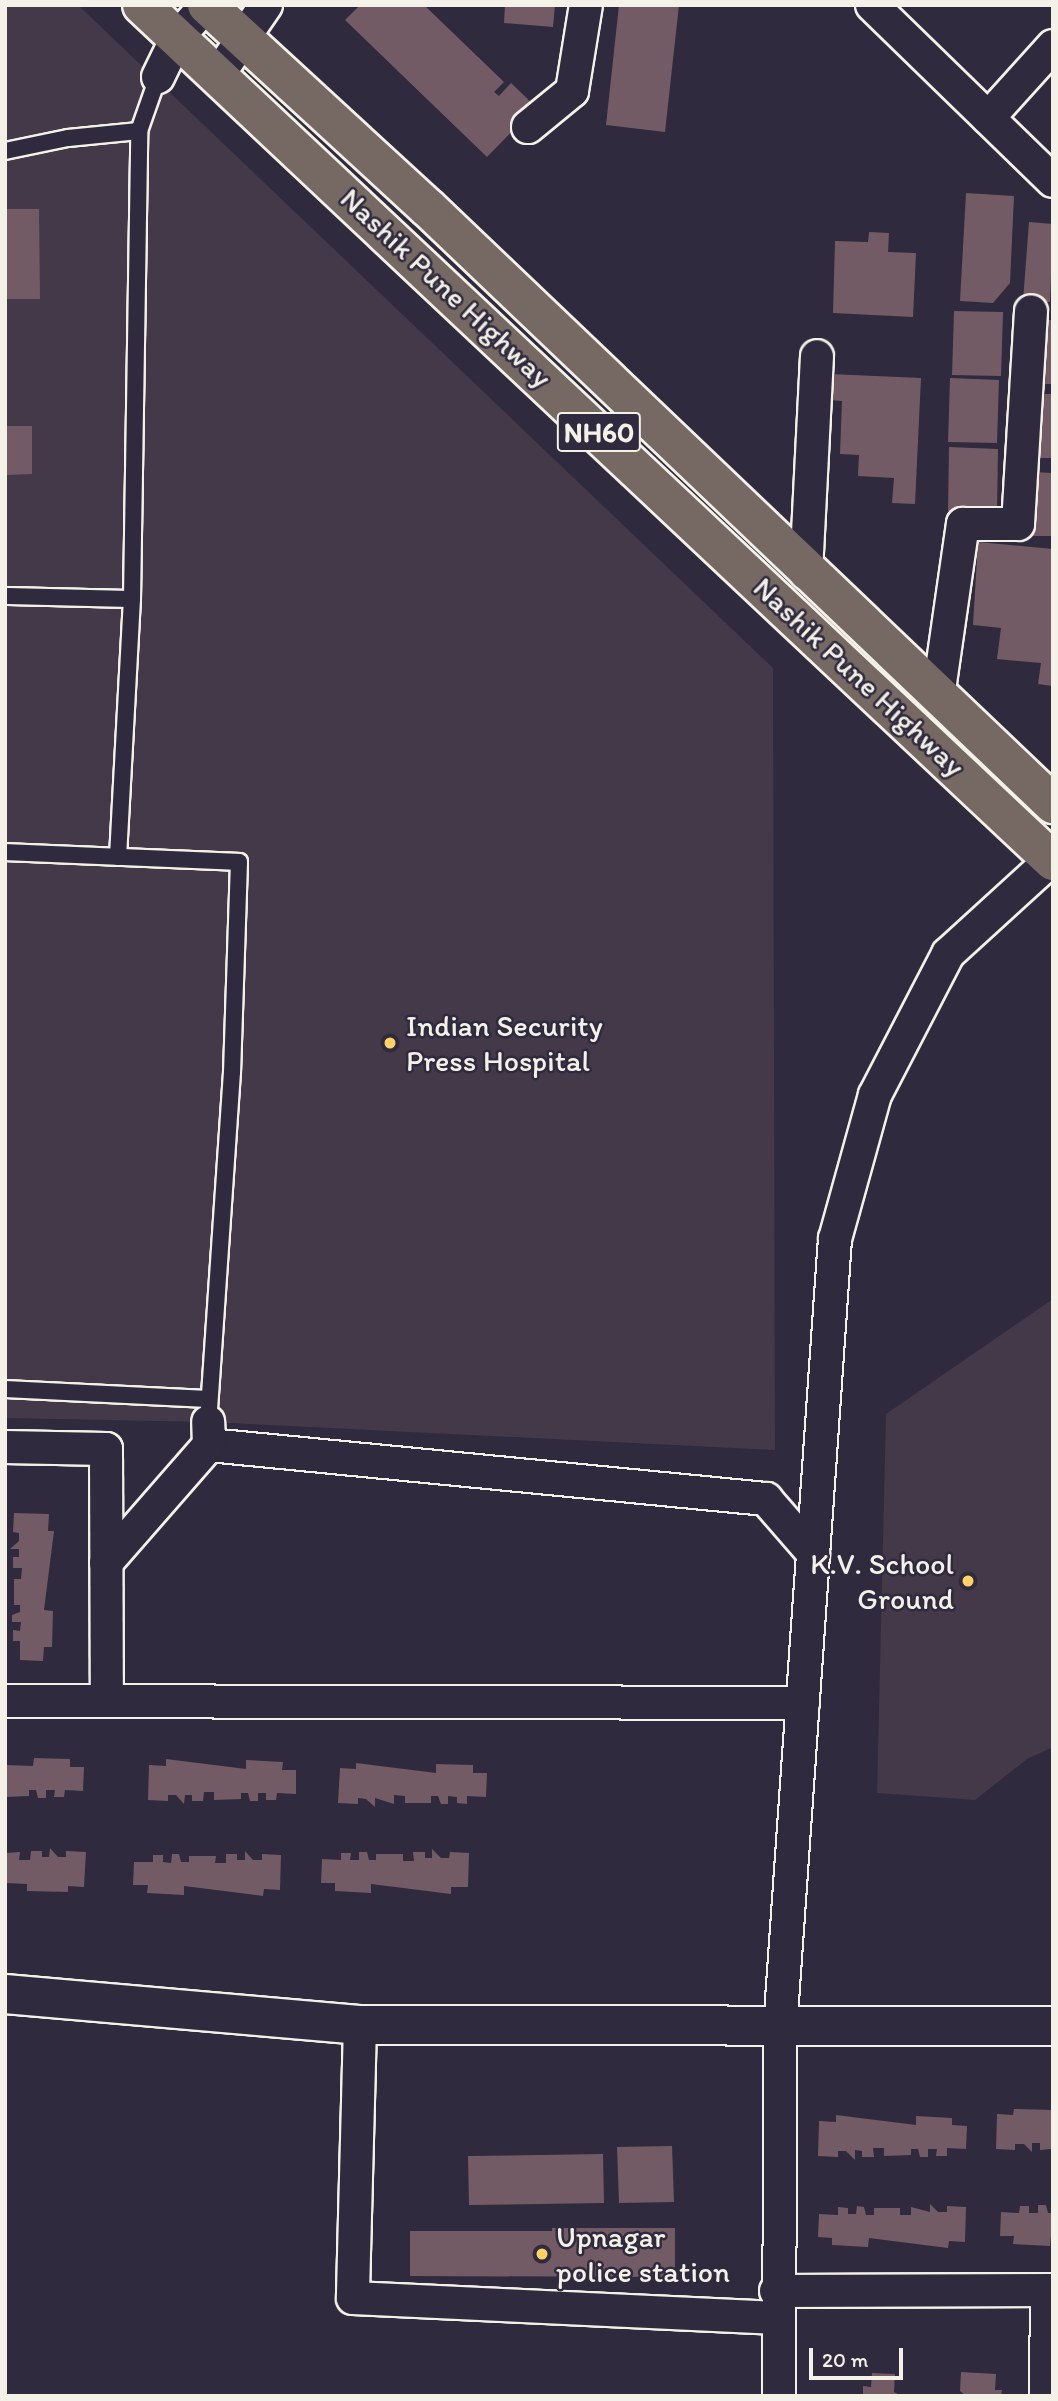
<!DOCTYPE html>
<style>
body{margin:0}
#map{position:relative;width:1058px;height:2401px;overflow:hidden;background:#2f2a3d;font-family:Itim,sans-serif}
div>[style]{position:absolute}
[style*='--x']{left:calc(var(--x)*1px);top:calc(var(--y)*1px);width:calc(var(--w)*1px);rotate:calc(var(--a)*1deg)}
.built>*{inset:0;background:#433949}
.building>*{inset:0;background:#735b65}
.roads{filter:drop-shadow(2px 0 #f4f1e8) drop-shadow(-2px 0 #f4f1e8) drop-shadow(0 2px #f4f1e8) drop-shadow(0 -2px #f4f1e8)}
.lane>*{height:16px;margin:-8px;padding:0 8px;transform-origin:8px;border-radius:8px;background:#2f2a3d}
.street>*{height:32px;margin:-16px;padding:0 16px;transform-origin:16px;border-radius:16px;background:#2f2a3d}
.secondary>*{height:38px;margin:-19px;padding:0 19px;transform-origin:19px;border-radius:19px;background:#2f2a3d}
.highway>*{height:38px;margin:-19px;padding:0 19px;transform-origin:19px;border-radius:19px;background:#766964}
.dots>*{width:19px;height:19px;translate:-50% -50%;box-sizing:border-box;border:4px solid #2f2a3d;border-radius:50%}
span{translate:-50% -50%;white-space:nowrap;text-align:center;line-height:1.15;-webkit-text-stroke:5px #2f2a3d;paint-order:stroke}
.shield-label span{padding:2px 5px;background:#2f2a3d;border:2px solid;border-radius:5px;-webkit-text-stroke-width:0}
.shield-label{font-size:28px;color:#f4f1e8;font-weight:700}
.street-label{font-size:30px;color:#f4f1e8}
.poi-label{font-size:30px;color:#f4f1e8}
.left{translate:0 -50%;text-align:left}
.right{translate:-100% -50%;text-align:right}
.frame{position:absolute;inset:0;border:7px solid #f4f1e8;pointer-events:none}
.scale{position:absolute;left:809px;top:2348px;width:94px;height:32px;box-sizing:border-box;border:4px solid #f4f1e8;border-top:0;padding-left:9px;font-size:21px;line-height:24px;white-space:nowrap;color:#f4f1e8;-webkit-text-stroke:5px #2f2a3d;paint-order:stroke}
</style>
<div id="map">
<div class="built">
<div style="clip-path:polygon(5px 5px,78px 5px,773px 668px,775px 1450px,208px 1422px,5px 1418px)"></div>
<div style="clip-path:polygon(1053px 1299px,1053px 1747px,1027px 1759px,975px 1800px,877px 1793px,886px 1414px)"></div>
</div>
<div class="building">
<div style="clip-path:polygon(360px 5px,424px 5px,504px 82px,494px 92px,499px 96px,511px 83px,536px 107px,487px 157px,345px 20px)"></div>
<div style="clip-path:polygon(505px 5px,555px 5px,553px 27px,504px 23px)"></div>
<div style="clip-path:polygon(619px 5px,679px 5px,665px 132px,606px 125px)"></div>
<div style="clip-path:polygon(966px 193px,1014px 196px,1010px 283px,993px 303px,960px 301px)"></div>
<div style="clip-path:polygon(5px 209px,39px 209px,40px 299px,5px 299px)"></div>
<div style="clip-path:polygon(1029px 222px,1053px 224px,1050px 302px,1023px 301px)"></div>
<div style="clip-path:polygon(869px 232px,889px 233px,888px 252px,916px 253px,913px 317px,833px 313px,835px 241px,868px 242px)"></div>
<div style="clip-path:polygon(954px 311px,1003px 312px,1001px 376px,952px 375px)"></div>
<div style="clip-path:polygon(1041px 320px,1053px 320px,1053px 384px,1040px 384px)"></div>
<div style="clip-path:polygon(829px 374px,921px 378px,915px 504px,892px 503px,894px 478px,858px 476px,859px 455px,840px 454px,842px 401px,829px 400px)"></div>
<div style="clip-path:polygon(950px 378px,999px 380px,997px 443px,948px 442px)"></div>
<div style="clip-path:polygon(1037px 394px,1053px 394px,1053px 458px,1036px 458px)"></div>
<div style="clip-path:polygon(5px 426px,32px 426px,32px 474px,5px 475px)"></div>
<div style="clip-path:polygon(949px 447px,998px 449px,997px 513px,948px 511px)"></div>
<div style="clip-path:polygon(1032px 472px,1053px 473px,1053px 536px,1030px 536px)"></div>
<div style="clip-path:polygon(978px 542px,1053px 549px,1053px 686px,1038px 684px,1041px 663px,997px 659px,1001px 628px,973px 625px)"></div>
<div style="clip-path:polygon(14px 1513px,49px 1514px,48px 1531px,54px 1531px,44px 1610px,53px 1611px,52px 1647px,44px 1647px,43px 1661px,20px 1660px,20px 1641px,13px 1641px,13px 1630px,20px 1631px,21px 1622px,12px 1622px,12px 1615px,20px 1612px,20px 1605px,14px 1605px,14px 1579px,21px 1579px,22px 1568px,13px 1568px,13px 1557px,19px 1557px,19px 1549px,10px 1549px,19px 1541px,19px 1533px,13px 1532px)"></div>
<div style="clip-path:polygon(34px 1758px,70px 1759px,70px 1767px,84px 1767px,83px 1791px,65px 1790px,64px 1797px,54px 1797px,55px 1790px,46px 1790px,46px 1798px,38px 1798px,36px 1790px,29px 1790px,29px 1796px,5px 1797px,5px 1765px,33px 1766px)"></div>
<div style="clip-path:polygon(166px 1759px,246px 1769px,246px 1760px,283px 1762px,282px 1770px,296px 1770px,296px 1794px,277px 1793px,276px 1800px,266px 1800px,266px 1793px,258px 1793px,258px 1801px,250px 1801px,248px 1793px,241px 1793px,241px 1799px,214px 1800px,214px 1792px,204px 1792px,203px 1801px,192px 1801px,192px 1795px,185px 1795px,184px 1804px,176px 1795px,168px 1795px,168px 1801px,148px 1800px,149px 1765px,166px 1766px)"></div>
<div style="clip-path:polygon(356px 1763px,436px 1773px,436px 1764px,473px 1765px,473px 1773px,487px 1773px,486px 1797px,467px 1796px,467px 1804px,457px 1803px,457px 1797px,448px 1796px,448px 1804px,441px 1804px,438px 1796px,431px 1796px,431px 1803px,405px 1803px,405px 1796px,394px 1795px,394px 1804px,375px 1798px,375px 1807px,366px 1799px,358px 1798px,358px 1804px,338px 1803px,340px 1768px,356px 1769px)"></div>
<div style="clip-path:polygon(50px 1848px,58px 1857px,66px 1857px,66px 1851px,86px 1852px,84px 1887px,68px 1886px,68px 1892px,27px 1891px,27px 1884px,5px 1883px,5px 1853px,20px 1852px,19px 1860px,30px 1860px,31px 1851px,42px 1851px,42px 1857px,49px 1857px)"></div>
<div style="clip-path:polygon(432px 1849px,441px 1858px,449px 1858px,450px 1852px,469px 1853px,468px 1887px,451px 1887px,451px 1894px,371px 1884px,371px 1893px,335px 1891px,335px 1883px,321px 1883px,322px 1859px,341px 1860px,341px 1853px,351px 1853px,350px 1860px,359px 1860px,359px 1852px,367px 1852px,369px 1860px,376px 1860px,376px 1854px,403px 1854px,403px 1861px,414px 1861px,413px 1852px,425px 1852px,425px 1858px,432px 1858px)"></div>
<div style="clip-path:polygon(245px 1851px,253px 1860px,262px 1860px,262px 1854px,281px 1855px,280px 1890px,264px 1889px,263px 1896px,184px 1886px,184px 1895px,147px 1893px,148px 1885px,133px 1885px,134px 1862px,153px 1862px,153px 1855px,163px 1855px,163px 1862px,171px 1863px,172px 1854px,179px 1854px,181px 1862px,189px 1862px,189px 1856px,216px 1856px,215px 1863px,226px 1863px,226px 1854px,237px 1854px,237px 1860px,245px 1860px)"></div>
<div style="clip-path:polygon(1014px 2109px,1053px 2110px,1051px 2149px,1040px 2150px,1040px 2143px,1032px 2143px,1032px 2152px,1024px 2144px,1015px 2144px,1015px 2150px,996px 2149px,997px 2114px,1013px 2115px)"></div>
<div style="clip-path:polygon(836px 2115px,916px 2125px,916px 2116px,952px 2118px,952px 2125px,967px 2126px,966px 2149px,947px 2148px,947px 2156px,936px 2156px,937px 2149px,928px 2149px,928px 2157px,920px 2157px,918px 2149px,911px 2149px,911px 2155px,884px 2156px,884px 2148px,873px 2148px,874px 2157px,862px 2157px,862px 2151px,855px 2150px,855px 2160px,846px 2151px,838px 2151px,838px 2157px,818px 2156px,819px 2121px,836px 2122px)"></div>
<div style="clip-path:polygon(672px 2146px,674px 2202px,619px 2203px,617px 2147px)"></div>
<div style="clip-path:polygon(603px 2154px,604px 2203px,469px 2205px,468px 2156px)"></div>
<div style="clip-path:polygon(930px 2204px,938px 2212px,947px 2212px,947px 2206px,966px 2207px,965px 2242px,949px 2241px,948px 2248px,869px 2238px,868px 2247px,832px 2245px,832px 2238px,818px 2237px,819px 2214px,838px 2215px,838px 2207px,848px 2208px,848px 2214px,856px 2214px,857px 2206px,864px 2207px,866px 2215px,874px 2215px,874px 2208px,900px 2208px,900px 2215px,911px 2215px,911px 2207px,930px 2212px)"></div>
<div style="clip-path:polygon(1038px 2205px,1046px 2205px,1048px 2213px,1053px 2213px,1050px 2246px,1013px 2244px,1014px 2236px,1000px 2236px,1001px 2212px,1019px 2213px,1020px 2206px,1029px 2206px,1029px 2213px,1038px 2213px)"></div>
<div style="clip-path:polygon(552px 2228px,675px 2228px,675px 2277px,410px 2276px,410px 2231px,552px 2231px)"></div>
<div style="clip-path:polygon(961px 2372px,996px 2374px,995px 2390px,1002px 2390px,1001px 2396px,966px 2396px,960px 2391px)"></div>
<div style="clip-path:polygon(872px 2373px,895px 2374px,894px 2392px,901px 2396px,863px 2396px,863px 2386px,871px 2387px)"></div>
</div>
<div class="roads">
<div class="lane">
<div style="--x:5;--y:151;--w:64;--a:-11.7"></div>
<div style="--x:68;--y:138;--w:71;--a:-5.6"></div>
<div style="--x:5;--y:596;--w:127;--a:1.4"></div>
<div style="--x:5;--y:852;--w:234;--a:2.4"></div>
<div style="--x:239;--y:862;--w:210;--a:91.9"></div>
<div style="--x:232;--y:1072;--w:351;--a:93.9"></div>
<div style="--x:118;--y:857;--w:258;--a:-86.9"></div>
<div style="--x:132;--y:599;--w:468;--a:-89.1"></div>
<div style="--x:139;--y:131;--w:57;--a:-70.6"></div>
<div style="--x:5;--y:1389;--w:203;--a:2.8"></div>
</div>
<div class="street">
<div style="--x:872;--y:5;--w:252;--a:44.2"></div>
<div style="--x:218;--y:75;--w:85;--a:-55.6"></div>
<div style="--x:158;--y:77;--w:43;--a:-64"></div>
<div style="--x:177;--y:38;--w:44;--a:-48.7"></div>
<div style="--x:988;--y:118;--w:97;--a:-47.9"></div>
<div style="--x:528;--y:127;--w:57;--a:-39.3"></div>
<div style="--x:572;--y:91;--w:87;--a:-80.8"></div>
<div style="--x:806;--y:573;--w:217;--a:-87.1"></div>
<div style="--x:938;--y:697;--w:175;--a:-81.8"></div>
<div style="--x:963;--y:524;--w:55;--a:0"></div>
<div style="--x:1018;--y:524;--w:213;--a:-86.5"></div>
<div style="--x:209;--y:1445;--w:560;--a:5.54"></div>
<div style="--x:766;--y:1499;--w:72;--a:49"></div>
<div style="--x:5;--y:1447;--w:101;--a:1.1"></div>
<div style="--x:106;--y:1449;--w:252;--a:89.8"></div>
<div style="--x:106;--y:1563;--w:157;--a:-48.9"></div>
<div style="--x:209;--y:1445;--w:23;--a:-92"></div>
<div style="--x:5;--y:1701;--w:798;--a:0.14"></div>
<div style="--x:360;--y:2025;--w:273;--a:91.5"></div>
<div style="--x:353;--y:2298;--w:425;--a:2.7"></div>
<div style="--x:776;--y:2291;--w:277;--a:-0.2"></div>
<div style="--x:779;--y:2396;--w:367;--a:-89.8"></div>
<div style="--x:780;--y:2029;--w:792;--a:-86.02"></div>
<div style="--x:835;--y:1239;--w:149;--a:-74.5"></div>
<div style="--x:875;--y:1095;--w:159;--a:-62.6"></div>
<div style="--x:948;--y:954;--w:139;--a:-42.4"></div>
<div style="--x:1046;--y:2396;--w:106;--a:-89.5"></div>
</div>
<div class="secondary">
<div style="--x:5;--y:1994;--w:356;--a:5"></div>
<div style="--x:360;--y:2025;--w:693;--a:0.08"></div>
</div>
<div class="highway">
<div style="--x:142;--y:5;--w:1250;--a:43.22"></div>
<div style="--x:207;--y:5;--w:300;--a:42.6"></div>
<div style="--x:428;--y:208;--w:864;--a:43.64"></div>
</div>
</div>
<div class="dots">
<div style="left:390px;top:1043px;background:#ffd166"></div>
<div style="left:968px;top:1581px;background:#ffd166"></div>
<div style="left:542px;top:2254px;background:#ffd166"></div>
</div>
<div class="shield-label">
<span style="left:599px;top:432px">NH60</span>
</div>
<div class="street-label">
<span style="left:446px;top:288px;rotate:43deg">Nashik Pune Highway</span>
<span style="left:859px;top:677px;rotate:43deg">Nashik Pune Highway</span>
</div>
<div class="poi-label">
<span class="left" style="left:406px;top:1043px">Indian Security<br>Press Hospital</span>
<span class="right" style="left:954px;top:1581px">K.V. School<br>Ground</span>
<span class="left" style="left:556px;top:2254px">Upnagar<br>police station</span>
</div>
<div class="frame"></div>
<div class="scale">20 m</div>
</div>
